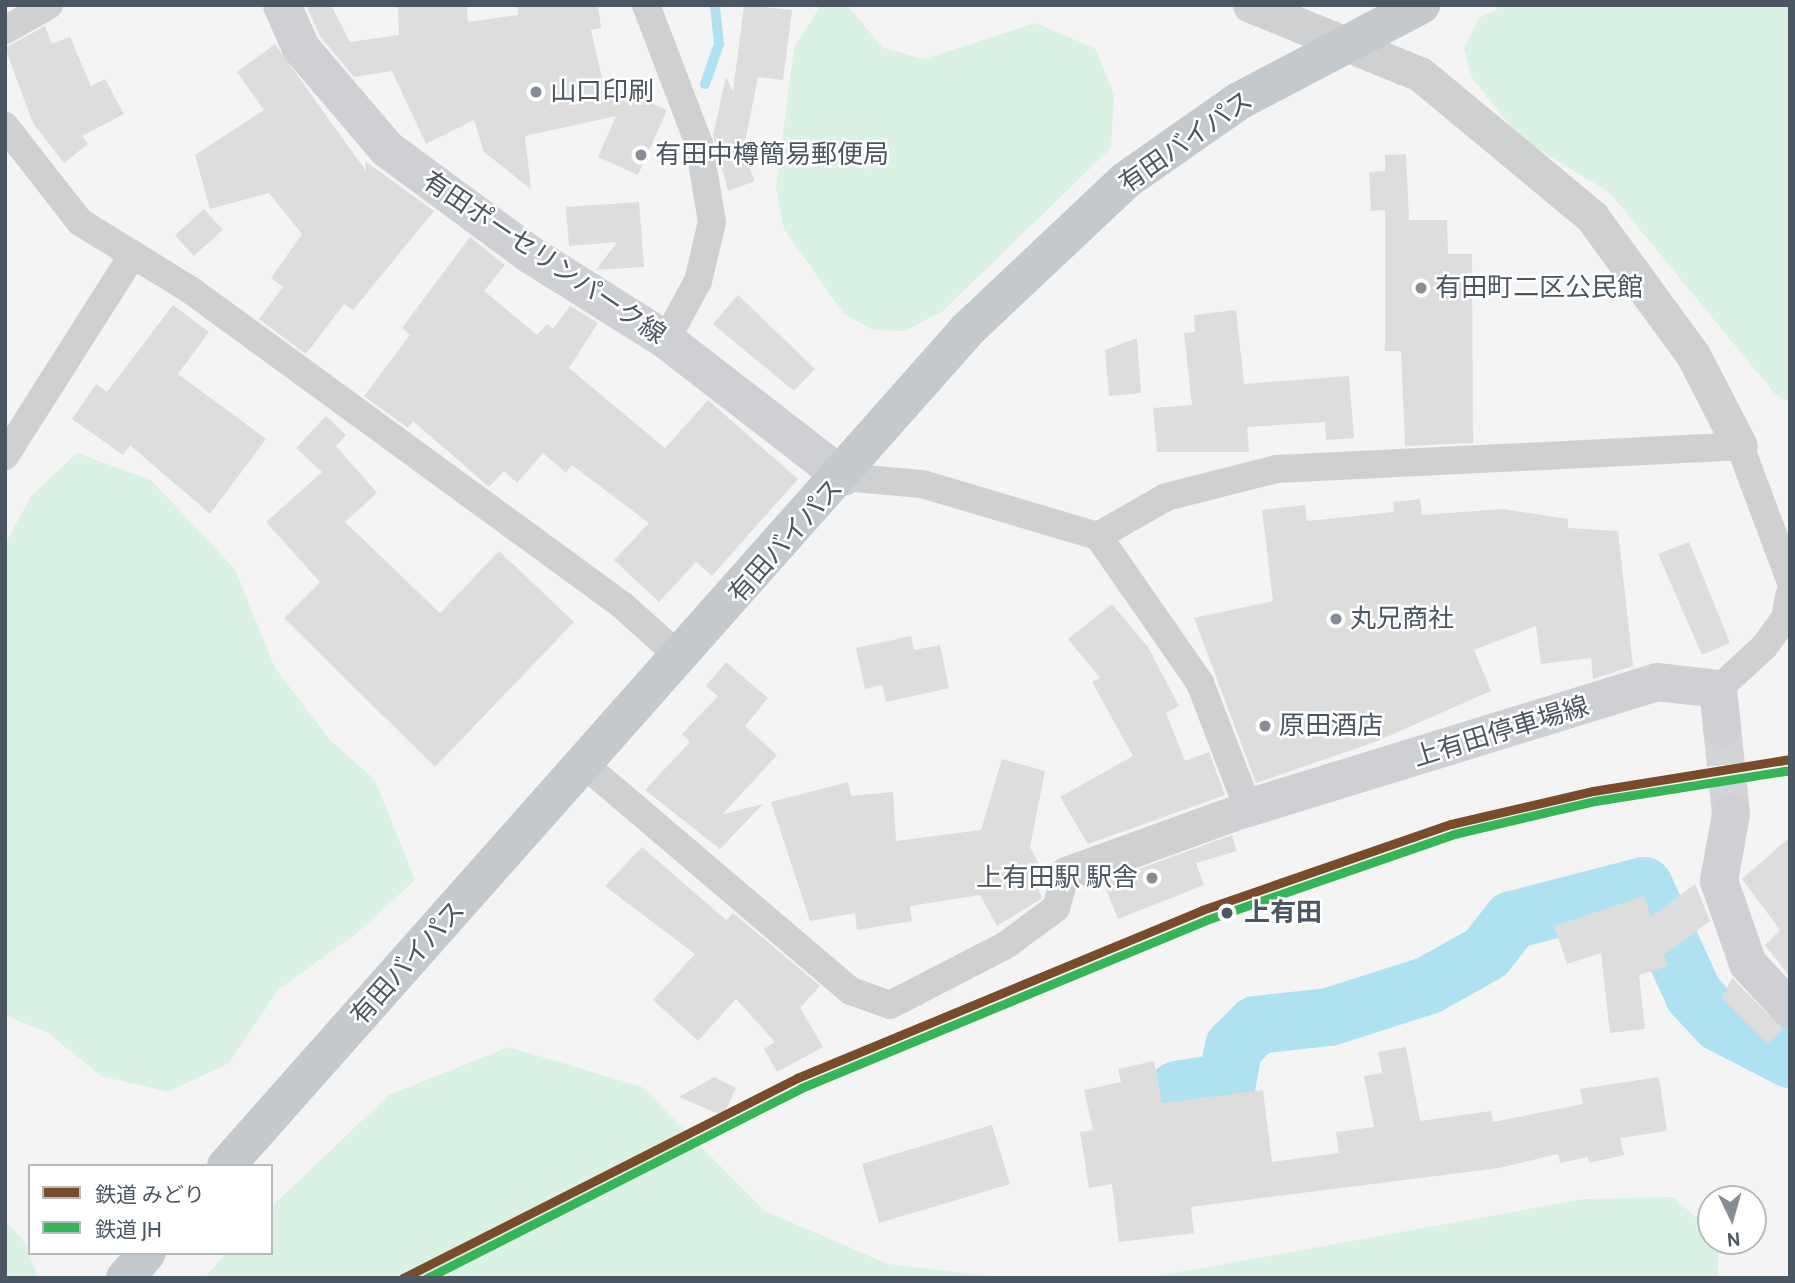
<!DOCTYPE html>
<meta charset="utf-8">
<style>
body{margin:0}
#map{position:relative;width:1795px;height:1283px;overflow:hidden;background:#f4f4f4;font-family:Cabin,"Noto Sans JP",sans-serif}
div>[style]{position:absolute}
[style*='--x']{left:calc(var(--x)*1px);top:calc(var(--y)*1px);width:calc(var(--w)*1px);rotate:calc(var(--a)*1deg)}
.green>*{inset:0;background:#d9f2e3}
.stream>*{height:10px;margin:-5px;padding:0 5px;transform-origin:5px;border-radius:5px;background:#aee2f0}
.river>*{height:58px;margin:-29px;padding:0 29px;transform-origin:29px;border-radius:29px;background:#aee2f0}
.building>*{inset:0;background:#ddddde}
.secondary-tunnel>*{height:38px;margin-top:-19px;transform-origin:0;background:repeating-linear-gradient(90deg,#d2d4d7 0 38px,transparent 0 57px)}
.minor>*{height:28px;margin:-14px;padding:0 14px;transform-origin:14px;border-radius:14px;background:#ced0d2}
.tertiary>*{height:35px;margin:-17.5px;padding:0 17.5px;transform-origin:17.5px;border-radius:17.5px;background:#ced0d2}
.secondary>*{height:38px;margin:-19px;padding:0 19px;transform-origin:19px;border-radius:19px;background:#ced0d4}
.trunk>*{height:38px;margin:-19px;padding:0 19px;transform-origin:19px;border-radius:19px;background:#c4c9cd}
.rail-1>*{height:9px;margin:-4.5px;padding:0 4.5px;transform-origin:4.5px;border-radius:4.5px;background:#7a4b2a}
.rail-2>*{height:9px;margin:-4.5px;padding:0 4.5px;transform-origin:4.5px;border-radius:4.5px;background:#36b558}
.dots>*{width:19px;height:19px;translate:-50% -50%;box-sizing:border-box;border:4px solid #fff;border-radius:50%}
span{translate:-50% -50%;white-space:nowrap;text-align:center;line-height:1.15;-webkit-text-stroke:5px #fff;paint-order:stroke}
.poi-label{font-size:26px;color:#4a5661}
.left{translate:0 -50%;text-align:left}
.right{translate:-100% -50%;text-align:right}
.street-label{font-size:26px;color:#4a5661}
.stop-label{font-size:26px;color:#4a5661;font-weight:700}
.frame{position:absolute;inset:0;border:7px solid #4a5661;pointer-events:none}
.legend{position:absolute;left:28px;top:1164px;width:245px;height:91px;box-sizing:border-box;background:#fff;border:2px solid #b7bbc0;margin:0;padding:9px 12px;list-style:none;font-size:21px;color:#4a5661}
.legend li{display:flex;align-items:center;gap:14px;height:35px}
.legend b{width:35px;border:2px solid #b7bbc0}
.north{position:absolute;left:1697px;top:1185px;width:70px;height:70px;box-sizing:border-box;background:#fff;border:2px solid #b7bbc0;border-radius:50%;rotate:175deg;font-size:19px;font-weight:700;line-height:28px;text-align:center;color:#4a5661}
.north::after{content:'';display:block;margin:auto;width:24px;height:32px;background:#868d94;clip-path:polygon(50% 0,100% 100%,50% 72%,0 100%)}
</style>
<div id="map">
<div class="green">
<div style="clip-path:polygon(821px 5px,847px 5px,883px 48px,924px 59px,1035px 23px,1095px 48px,1114px 94px,1111px 148px,943px 311px,905px 331px,873px 330px,844px 314px,784px 229px,776px 188px,794px 48px)"></div>
<div style="clip-path:polygon(1504px 5px,1790px 5px,1790px 403px,1775px 394px,1609px 192px,1521px 139px,1472px 78px,1464px 48px,1479px 18px)"></div>
<div style="clip-path:polygon(77px 453px,151px 480px,235px 569px,275px 668px,329px 739px,375px 780px,415px 880px,357px 933px,278px 990px,229px 1063px,168px 1092px,101px 1076px,48px 1033px,5px 1015px,5px 544px,31px 496px)"></div>
<div style="clip-path:polygon(509px 1047px,642px 1087px,765px 1211px,888px 1264px,1005px 1278px,204px 1278px,227px 1253px,271px 1253px,271px 1207px,389px 1095px)"></div>
<div style="clip-path:polygon(1673px 1197px,1711px 1231px,1711px 1241px,1719px 1241px,1718px 1278px,1147px 1278px,1584px 1199px)"></div>
<div style="clip-path:polygon(5px 1219px,26px 1244px,38px 1278px,5px 1278px)"></div>
</div>
<div class="stream">
<div style="--x:705;--y:84;--w:42;--a:-70.7"></div>
<div style="--x:719;--y:44;--w:39;--a:-96"></div>
</div>
<div class="river">
<div style="--x:1177;--y:1090;--w:51;--a:-9.1"></div>
<div style="--x:1227;--y:1082;--w:36;--a:-79"></div>
<div style="--x:1234;--y:1047;--w:31;--a:-45"></div>
<div style="--x:1256;--y:1025;--w:73;--a:-6.3"></div>
<div style="--x:1329;--y:1017;--w:105;--a:-17.7"></div>
<div style="--x:1429;--y:985;--w:65;--a:-29.3"></div>
<div style="--x:1486;--y:953;--w:42;--a:-51.8"></div>
<div style="--x:1512;--y:920;--w:136;--a:-14.4"></div>
<div style="--x:1644;--y:886;--w:120;--a:65.4"></div>
<div style="--x:1694;--y:995;--w:38;--a:47"></div>
<div style="--x:1720;--y:1023;--w:79;--a:27.2"></div>
</div>
<div class="building">
<div style="clip-path:polygon(306px 5px,331px 5px,350px 42px,399px 35px,398px 5px,467px 5px,468px 22px,518px 15px,517px 5px,598px 5px,601px 28px,591px 30px,603px 82px,667px 110px,638px 175px,598px 157px,616px 116px,525px 136px,531px 189px,484px 152px,474px 120px,426px 144px,392px 71px,354px 77px,320px 36px)"></div>
<div style="clip-path:polygon(744px 5px,792px 10px,783px 80px,758px 77px,743px 152px,755px 181px,728px 191px,713px 135px,726px 77px,733px 92px)"></div>
<div style="clip-path:polygon(45px 26px,52px 44px,70px 37px,91px 86px,105px 79px,124px 114px,82px 136px,88px 144px,64px 163px,33px 123px,5px 48px)"></div>
<div style="clip-path:polygon(275px 44px,366px 171px,365px 161px,434px 211px,353px 310px,344px 304px,306px 354px,259px 319px,283px 287px,271px 278px,302px 234px,269px 193px,210px 209px,195px 155px,264px 110px,237px 72px)"></div>
<div style="clip-path:polygon(1406px 154px,1409px 220px,1447px 220px,1448px 254px,1472px 254px,1473px 443px,1405px 446px,1401px 351px,1385px 351px,1385px 210px,1371px 211px,1369px 172px,1385px 171px,1385px 155px)"></div>
<div style="clip-path:polygon(639px 202px,644px 267px,596px 270px,617px 242px,569px 246px,566px 207px)"></div>
<div style="clip-path:polygon(204px 209px,223px 230px,194px 256px,175px 235px)"></div>
<div style="clip-path:polygon(470px 237px,505px 265px,484px 291px,537px 335px,547px 324px,553px 329px,570px 306px,598px 323px,569px 368px,665px 448px,708px 400px,798px 479px,712px 576px,696px 562px,659px 602px,614px 560px,649px 523px,572px 465px,566px 473px,543px 453px,517px 483px,504px 471px,489px 487px,413px 421px,408px 428px,364px 396px,410px 335px,402px 328px)"></div>
<div style="clip-path:polygon(738px 295px,815px 369px,794px 391px,713px 324px)"></div>
<div style="clip-path:polygon(173px 305px,209px 332px,178px 374px,266px 439px,210px 514px,130px 445px,123px 455px,72px 419px,96px 384px,107px 392px)"></div>
<div style="clip-path:polygon(1236px 310px,1244px 384px,1349px 376px,1354px 438px,1326px 440px,1325px 422px,1247px 427px,1249px 452px,1157px 452px,1153px 408px,1192px 405px,1184px 333px,1195px 332px,1194px 315px)"></div>
<div style="clip-path:polygon(1137px 338px,1141px 393px,1109px 396px,1105px 350px)"></div>
<div style="clip-path:polygon(326px 416px,346px 435px,336px 446px,377px 493px,345px 522px,440px 613px,499px 551px,574px 622px,435px 767px,284px 618px,320px 582px,266px 522px,322px 472px,296px 448px)"></div>
<div style="clip-path:polygon(1420px 499px,1422px 515px,1503px 509px,1568px 519px,1568px 528px,1618px 531px,1633px 666px,1593px 679px,1591px 658px,1541px 664px,1536px 626px,1474px 650px,1491px 691px,1375px 742px,1256px 783px,1194px 618px,1273px 601px,1262px 510px,1305px 505px,1307px 521px,1394px 512px,1393px 502px)"></div>
<div style="clip-path:polygon(1689px 542px,1730px 643px,1702px 655px,1658px 554px)"></div>
<div style="clip-path:polygon(1112px 604px,1148px 647px,1179px 706px,1166px 713px,1185px 761px,1209px 752px,1225px 795px,1088px 844px,1060px 797px,1133px 756px,1092px 682px,1100px 678px,1068px 639px)"></div>
<div style="clip-path:polygon(911px 636px,914px 650px,940px 645px,949px 688px,886px 702px,882px 685px,865px 689px,856px 648px)"></div>
<div style="clip-path:polygon(726px 662px,768px 698px,745px 726px,777px 755px,723px 814px,763px 804px,720px 849px,645px 790px,690px 742px,682px 734px,718px 696px,706px 686px)"></div>
<div style="clip-path:polygon(1002px 759px,1045px 771px,1030px 847px,1043px 872px,1034px 878px,1042px 898px,997px 926px,980px 895px,910px 906px,912px 921px,857px 930px,855px 913px,810px 921px,771px 802px,848px 782px,851px 796px,893px 792px,896px 841px,981px 830px)"></div>
<div style="clip-path:polygon(1232px 835px,1237px 851px,1196px 863px,1204px 885px,1118px 919px,1103px 882px)"></div>
<div style="clip-path:polygon(1790px 837px,1790px 977px,1765px 945px,1780px 930px,1742px 879px)"></div>
<div style="clip-path:polygon(642px 847px,726px 920px,733px 913px,820px 986px,800px 1008px,823px 1047px,777px 1072px,764px 1049px,775px 1042px,736px 999px,698px 1041px,653px 1000px,695px 954px,605px 886px)"></div>
<div style="clip-path:polygon(1695px 884px,1710px 921px,1664px 955px,1668px 966px,1639px 975px,1645px 1029px,1610px 1033px,1601px 953px,1567px 964px,1554px 926px,1644px 896px,1651px 917px)"></div>
<div style="clip-path:polygon(1732px 978px,1783px 1029px,1767px 1044px,1722px 998px)"></div>
<div style="clip-path:polygon(1406px 1047px,1420px 1121px,1491px 1111px,1493px 1122px,1583px 1104px,1580px 1089px,1659px 1077px,1667px 1131px,1620px 1138px,1624px 1155px,1589px 1163px,1588px 1157px,1560px 1163px,1558px 1154px,1499px 1168px,1191px 1207px,1194px 1233px,1119px 1242px,1112px 1184px,1089px 1188px,1080px 1132px,1093px 1130px,1084px 1090px,1121px 1082px,1118px 1069px,1154px 1061px,1162px 1103px,1263px 1090px,1272px 1162px,1339px 1153px,1336px 1132px,1374px 1127px,1364px 1076px,1382px 1073px,1378px 1052px)"></div>
<div style="clip-path:polygon(714px 1077px,736px 1088px,723px 1116px,679px 1097px)"></div>
<div style="clip-path:polygon(992px 1125px,1010px 1184px,879px 1223px,862px 1164px)"></div>
</div>
<div class="secondary-tunnel">
<div style="--x:1722;--y:727;--w:87;--a:84.1"></div>
</div>
<div class="minor">
<div style="--x:646;--y:5;--w:149;--a:69.1"></div>
<div style="--x:699;--y:144;--w:79;--a:80.5"></div>
<div style="--x:712;--y:222;--w:61;--a:103.3"></div>
<div style="--x:698;--y:281;--w:67;--a:118.5"></div>
<div style="--x:5;--y:30;--w:51;--a:-29.6"></div>
<div style="--x:5;--y:126;--w:122;--a:52"></div>
<div style="--x:80;--y:222;--w:128;--a:31.6"></div>
<div style="--x:189;--y:289;--w:536;--a:36.12"></div>
<div style="--x:622;--y:605;--w:79;--a:41.9"></div>
<div style="--x:5;--y:456;--w:239;--a:-57.6"></div>
<div style="--x:843;--y:477;--w:79;--a:5.1"></div>
<div style="--x:922;--y:484;--w:184;--a:16.5"></div>
<div style="--x:1098;--y:536;--w:78;--a:-29.8"></div>
<div style="--x:1166;--y:497;--w:114;--a:-14.2"></div>
<div style="--x:1277;--y:469;--w:464;--a:-2.8"></div>
<div style="--x:1740;--y:446;--w:143;--a:69.5"></div>
<div style="--x:1098;--y:536;--w:179;--a:55.2"></div>
<div style="--x:1200;--y:683;--w:134;--a:69"></div>
<div style="--x:1718;--y:689;--w:62;--a:-42.4"></div>
<div style="--x:1764;--y:647;--w:36;--a:-54"></div>
<div style="--x:1785;--y:618;--w:25;--a:-79"></div>
<div style="--x:585;--y:765;--w:349;--a:40.4"></div>
<div style="--x:851;--y:991;--w:41;--a:19.7"></div>
<div style="--x:890;--y:1005;--w:131;--a:-27.3"></div>
<div style="--x:1006;--y:945;--w:62;--a:-36.5"></div>
<div style="--x:1056;--y:908;--w:35;--a:-74"></div>
</div>
<div class="tertiary">
<div style="--x:1250;--y:5;--w:183;--a:22.1"></div>
<div style="--x:1420;--y:74;--w:224;--a:39.7"></div>
<div style="--x:1592;--y:217;--w:171;--a:53.8"></div>
<div style="--x:1693;--y:355;--w:102;--a:62.7"></div>
<div style="--x:1066;--y:874;--w:194;--a:-19.9"></div>
</div>
<div class="secondary">
<div style="--x:282;--y:5;--w:47;--a:66.2"></div>
<div style="--x:301;--y:48;--w:133;--a:49.6"></div>
<div style="--x:387;--y:149;--w:179;--a:36.4"></div>
<div style="--x:531;--y:255;--w:160;--a:32.2"></div>
<div style="--x:666;--y:340;--w:224;--a:37.7"></div>
<div style="--x:1248;--y:808;--w:428;--a:-17.1"></div>
<div style="--x:1657;--y:682;--w:61;--a:6.5"></div>
<div style="--x:1718;--y:689;--w:38;--a:84"></div>
<div style="--x:1731;--y:814;--w:68;--a:100.2"></div>
<div style="--x:1719;--y:881;--w:88;--a:70.7"></div>
<div style="--x:1748;--y:964;--w:62;--a:47"></div>
</div>
<div class="trunk">
<div style="--x:226;--y:1166;--w:1119;--a:-48.44"></div>
<div style="--x:968;--y:329;--w:217;--a:-43.3"></div>
<div style="--x:1126;--y:180;--w:138;--a:-35"></div>
<div style="--x:1239;--y:101;--w:206;--a:-27.8"></div>
<div style="--x:125;--y:1278;--w:33;--a:-49"></div>
</div>
<div class="rail-1">
<div style="--x:403;--y:1278;--w:442;--a:-26.9"></div>
<div style="--x:797;--y:1078;--w:438;--a:-22.5"></div>
<div style="--x:1202;--y:910;--w:263;--a:-19.1"></div>
<div style="--x:1451;--y:824;--w:146;--a:-13.1"></div>
<div style="--x:1593;--y:791;--w:200;--a:-9.2"></div>
</div>
<div class="rail-2">
<div style="--x:427;--y:1278;--w:419;--a:-26.9"></div>
<div style="--x:801;--y:1088;--w:438;--a:-22.5"></div>
<div style="--x:1206;--y:920;--w:262;--a:-19.1"></div>
<div style="--x:1454;--y:834;--w:145;--a:-13.2"></div>
<div style="--x:1595;--y:801;--w:197;--a:-9"></div>
</div>
<div class="dots">
<div style="left:536px;top:92px;background:#868d94"></div>
<div style="left:641px;top:155px;background:#868d94"></div>
<div style="left:1421px;top:288px;background:#868d94"></div>
<div style="left:1336px;top:619px;background:#868d94"></div>
<div style="left:1265px;top:726px;background:#868d94"></div>
<div style="left:1152px;top:878px;background:#868d94"></div>
<div style="left:1227px;top:913px;background:#4a5661"></div>
</div>
<div class="poi-label">
<span class="left" style="left:550px;top:92px">山口印刷</span>
<span class="left" style="left:655px;top:155px">有田中樽簡易郵便局</span>
<span class="left" style="left:1435px;top:288px">有田町二区公民館</span>
<span class="left" style="left:1350px;top:619px">丸兄商社</span>
<span class="left" style="left:1279px;top:726px">原田酒店</span>
<span class="right" style="left:1138px;top:878px">上有田駅 駅舎</span>
</div>
<div class="street-label">
<span style="left:1186px;top:142px;rotate:-35deg">有田バイパス</span>
<span style="left:544px;top:258px;rotate:34deg">有田ポーセリンパーク線</span>
<span style="left:786px;top:541px;rotate:-48deg">有田バイパス</span>
<span style="left:1501px;top:732px;rotate:-17deg">上有田停車場線</span>
<span style="left:408px;top:963px;rotate:-48deg">有田バイパス</span>
</div>
<div class="stop-label">
<span class="left" style="left:1244px;top:913px">上有田</span>
</div>
<div class="frame"></div>
<ul class="legend">
<li><b style="height:9px;background:#7a4b2a"></b>鉄道 みどり</li>
<li><b style="height:9px;background:#36b558"></b>鉄道 JH</li>
</ul>
<div class="north">N</div>
</div>
